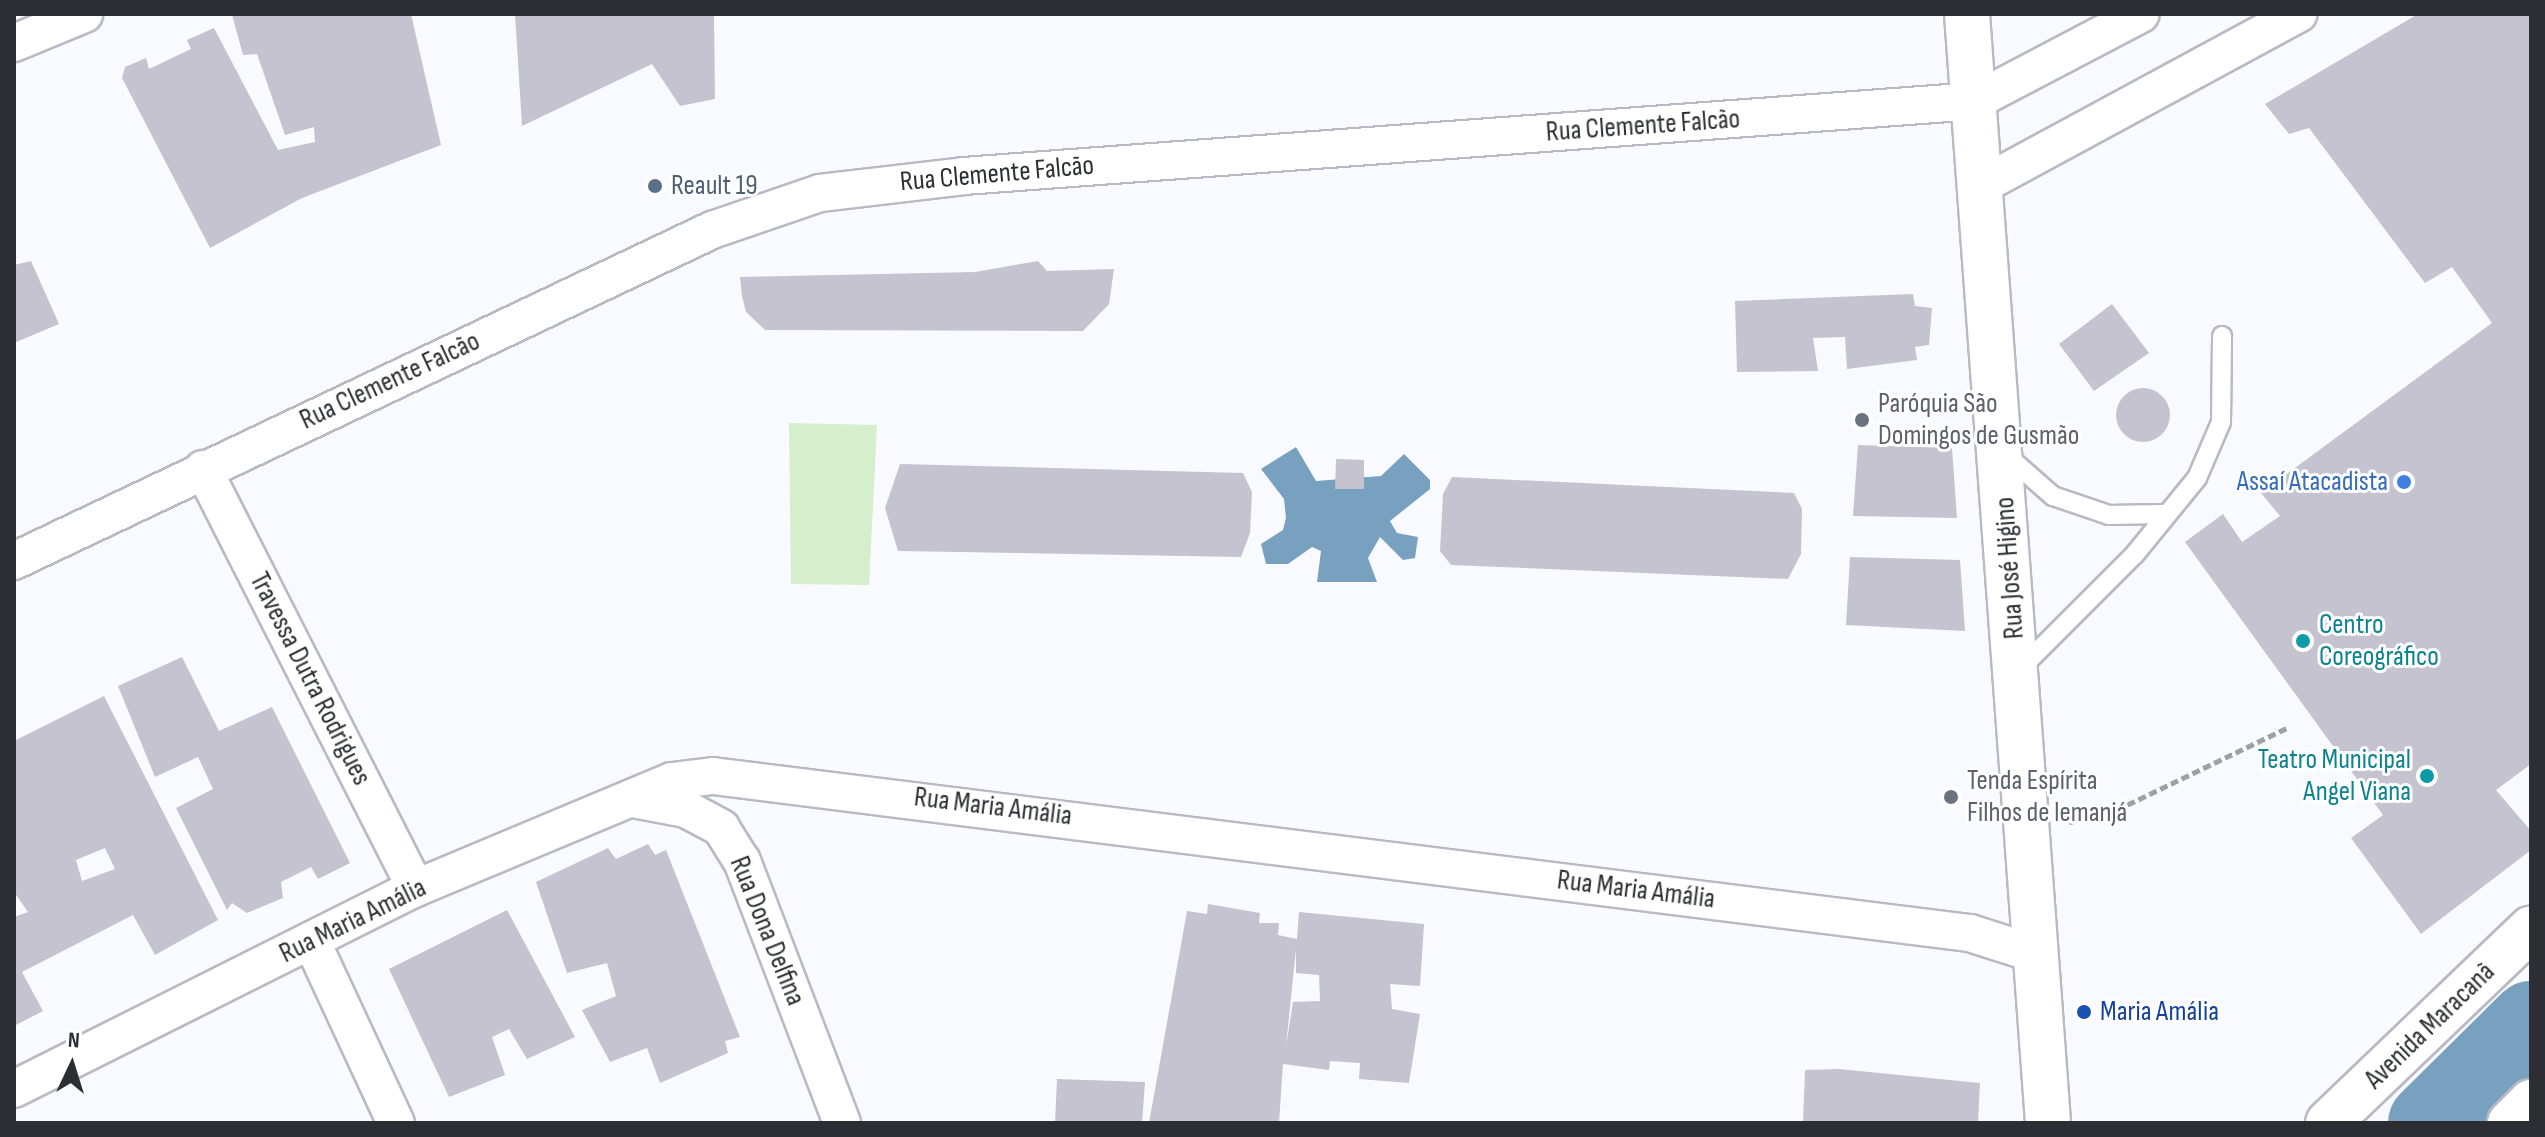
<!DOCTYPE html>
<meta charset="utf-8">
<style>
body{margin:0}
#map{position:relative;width:2545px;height:1137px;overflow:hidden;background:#f9faff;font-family:"Sofia Sans Condensed",sans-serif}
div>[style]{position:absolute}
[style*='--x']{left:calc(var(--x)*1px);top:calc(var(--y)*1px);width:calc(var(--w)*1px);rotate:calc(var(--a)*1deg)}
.green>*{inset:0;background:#d5eecc}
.water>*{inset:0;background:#78a1c0}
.river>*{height:82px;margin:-41px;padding:0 41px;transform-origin:41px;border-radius:41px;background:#78a1c0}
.building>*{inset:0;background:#c4c3cf}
.round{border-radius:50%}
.path>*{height:5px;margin-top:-2.5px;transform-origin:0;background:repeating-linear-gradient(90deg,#9fa0a5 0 8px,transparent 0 12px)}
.roads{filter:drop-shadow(2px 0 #b7bac5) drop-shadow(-2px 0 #b7bac5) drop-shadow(0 2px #b7bac5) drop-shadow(0 -2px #b7bac5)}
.service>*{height:18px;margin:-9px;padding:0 9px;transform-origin:9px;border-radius:9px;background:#fff}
.minor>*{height:36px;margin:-18px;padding:0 18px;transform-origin:18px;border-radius:18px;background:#fff}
.tertiary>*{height:44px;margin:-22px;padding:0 22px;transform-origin:22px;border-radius:22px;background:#fff}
.secondary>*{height:44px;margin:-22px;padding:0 22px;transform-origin:22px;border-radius:22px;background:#fff}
.dots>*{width:22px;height:22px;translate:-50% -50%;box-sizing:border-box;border:4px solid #fff;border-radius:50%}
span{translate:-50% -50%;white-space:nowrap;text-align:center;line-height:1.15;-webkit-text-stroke:6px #fff;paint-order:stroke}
.street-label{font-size:28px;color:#2d2e33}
.service-label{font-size:28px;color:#4e5e75}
.left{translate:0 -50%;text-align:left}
.worship-label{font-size:28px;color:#5b616d}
.shop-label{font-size:28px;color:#366cbe}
.right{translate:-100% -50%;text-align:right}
.culture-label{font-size:28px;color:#0d838f}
.transit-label{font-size:28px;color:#164399}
.frame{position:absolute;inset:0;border:16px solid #2d2e33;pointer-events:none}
.north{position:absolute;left:32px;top:1025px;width:80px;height:80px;-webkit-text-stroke:6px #fff;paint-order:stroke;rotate:4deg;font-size:22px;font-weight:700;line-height:32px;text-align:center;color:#2d2e33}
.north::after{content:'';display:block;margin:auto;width:28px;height:36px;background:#2d2e33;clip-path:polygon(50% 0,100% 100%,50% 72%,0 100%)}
</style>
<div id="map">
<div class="green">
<div style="clip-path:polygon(789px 423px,877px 425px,869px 585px,791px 584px)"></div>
</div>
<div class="water">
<div style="clip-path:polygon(1296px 447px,1316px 481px,1381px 476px,1404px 454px,1430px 480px,1430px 489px,1390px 521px,1397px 533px,1418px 537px,1415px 558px,1403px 560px,1380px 537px,1368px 558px,1377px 582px,1317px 582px,1321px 551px,1312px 547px,1288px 564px,1266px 564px,1261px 544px,1283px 530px,1286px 518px,1284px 499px,1261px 469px)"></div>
</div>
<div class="river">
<div style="--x:2429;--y:1123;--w:144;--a:-44.7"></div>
</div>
<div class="building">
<div style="clip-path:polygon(411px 14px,441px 145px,302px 198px,210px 248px,122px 78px,125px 67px,146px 58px,149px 69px,191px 49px,187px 40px,214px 28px,278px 150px,315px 142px,314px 127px,285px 135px,257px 54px,243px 55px,232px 15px)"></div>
<div style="clip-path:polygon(515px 14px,714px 14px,715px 99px,680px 106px,652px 64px,522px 126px)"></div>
<div style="clip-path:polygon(2418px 14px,2531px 14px,2531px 764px,2496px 790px,2531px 831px,2531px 850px,2421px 934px,2351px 838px,2383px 815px,2185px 542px,2223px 514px,2242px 542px,2280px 516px,2261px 493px,2492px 323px,2452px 267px,2425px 283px,2309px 128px,2289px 134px,2265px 104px)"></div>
<div style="clip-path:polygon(31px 261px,59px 324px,14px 343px,14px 265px)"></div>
<div style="clip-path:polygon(1038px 261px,1047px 271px,1114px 269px,1109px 304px,1083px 331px,765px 330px,746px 312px,742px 296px,740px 277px,975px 272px)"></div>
<div style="clip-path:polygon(1913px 294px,1915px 306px,1932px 308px,1929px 345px,1915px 347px,1917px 360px,1847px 369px,1845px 337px,1813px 338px,1818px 371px,1737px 372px,1735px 301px)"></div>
<div style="clip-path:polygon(2112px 304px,2149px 353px,2094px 391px,2059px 344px)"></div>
<div class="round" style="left:2116px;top:388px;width:54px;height:54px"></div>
<div style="clip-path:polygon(1858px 445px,1952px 448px,1957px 518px,1853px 516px)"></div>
<div style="clip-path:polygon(1336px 459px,1364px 460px,1364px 489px,1335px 489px)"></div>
<div style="clip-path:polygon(900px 464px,1243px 473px,1252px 492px,1250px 533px,1241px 557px,898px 551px,885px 508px)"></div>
<div style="clip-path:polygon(1452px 477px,1794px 493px,1802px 509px,1801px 554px,1788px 579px,1451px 565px,1440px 551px,1443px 494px)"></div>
<div style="clip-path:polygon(1850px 557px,1960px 560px,1965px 631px,1846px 625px)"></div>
<div style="clip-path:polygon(182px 657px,219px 731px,272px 707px,350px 863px,318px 879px,311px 867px,281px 882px,283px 898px,247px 913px,232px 903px,227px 910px,176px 808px,213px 789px,198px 757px,155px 777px,118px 686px)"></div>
<div style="clip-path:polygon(evenodd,104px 696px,218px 920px,155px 955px,133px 915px,22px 972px,43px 1011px,14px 1026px,14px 917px,28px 912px,14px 892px,14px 741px,104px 696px,105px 848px,115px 869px,82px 881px,76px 860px,105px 848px)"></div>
<div style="clip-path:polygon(648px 844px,655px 855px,666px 850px,740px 1037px,725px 1041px,728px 1053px,660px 1083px,647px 1048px,610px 1062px,582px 1010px,616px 996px,607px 963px,567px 973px,536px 882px,608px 848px,616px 859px)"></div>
<div style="clip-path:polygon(evenodd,1208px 904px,1260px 913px,1259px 923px,1279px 923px,1278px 935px,1297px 939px,1299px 912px,1424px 924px,1420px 986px,1390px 984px,1392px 1009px,1420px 1014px,1409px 1083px,1359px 1079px,1360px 1063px,1330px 1061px,1329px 1070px,1283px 1064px,1279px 1123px,1149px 1123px,1187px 911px,1207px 914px,1208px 904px,1296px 949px,1296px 973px,1319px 975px,1320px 1001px,1293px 1002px,1286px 1046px,1296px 949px)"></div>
<div style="clip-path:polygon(507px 910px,575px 1037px,527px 1059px,509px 1029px,492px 1037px,505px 1075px,449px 1097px,389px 969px)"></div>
<div style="clip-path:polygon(1839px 1069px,1980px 1083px,1978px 1123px,1803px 1123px,1805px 1070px)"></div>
<div style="clip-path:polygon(1057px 1079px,1145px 1082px,1142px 1123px,1055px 1123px)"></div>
</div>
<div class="path">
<div style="--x:2069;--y:822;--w:38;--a:-11"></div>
<div style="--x:2106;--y:815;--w:201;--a:-25.7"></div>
</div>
<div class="roads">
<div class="service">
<div style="--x:2005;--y:454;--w:64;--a:41.2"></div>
<div style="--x:2053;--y:496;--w:59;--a:18.7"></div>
<div style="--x:2109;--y:515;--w:54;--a:-1.1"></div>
<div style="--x:2020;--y:669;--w:163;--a:-45"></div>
<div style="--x:2135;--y:554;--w:98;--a:-50.8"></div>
<div style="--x:2197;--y:478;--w:61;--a:-66.8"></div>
<div style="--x:2221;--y:422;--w:86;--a:-89.3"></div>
</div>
<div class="minor">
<div style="--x:14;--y:43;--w:76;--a:-22.5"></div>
<div style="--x:1980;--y:186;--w:362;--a:-28.4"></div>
<div style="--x:203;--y:469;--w:470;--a:63.1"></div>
<div style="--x:14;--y:561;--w:773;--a:-25.37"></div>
<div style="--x:712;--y:230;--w:114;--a:-18.9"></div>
<div style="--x:820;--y:193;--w:145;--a:-6.7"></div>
<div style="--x:964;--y:176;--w:1014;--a:-4.24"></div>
<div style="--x:1975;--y:101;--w:187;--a:-27.7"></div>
<div style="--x:633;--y:799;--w:54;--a:10.7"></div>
<div style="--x:686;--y:809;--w:40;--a:28"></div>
<div style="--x:721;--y:828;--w:39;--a:58"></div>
<div style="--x:742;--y:861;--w:280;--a:69.1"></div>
<div style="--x:311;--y:940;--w:202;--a:65.1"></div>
<div style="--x:14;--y:1089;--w:449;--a:-26.6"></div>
<div style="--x:416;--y:888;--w:277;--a:-22.7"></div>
<div style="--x:672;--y:781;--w:41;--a:-7"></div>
<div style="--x:713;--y:776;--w:1267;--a:7.12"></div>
<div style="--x:1970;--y:933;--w:65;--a:17.9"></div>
</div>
<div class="tertiary">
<div style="--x:1967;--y:14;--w:1112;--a:85.82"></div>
</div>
<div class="secondary">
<div style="--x:2328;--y:1123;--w:281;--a:-43.8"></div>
<div style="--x:2510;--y:1123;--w:30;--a:-45"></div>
</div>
</div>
<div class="dots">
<div style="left:655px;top:186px;background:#5c6f8a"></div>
<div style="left:1862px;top:420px;background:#6b7280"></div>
<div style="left:2404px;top:482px;background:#3f7fe0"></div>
<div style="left:2303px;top:641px;background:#0f9aa8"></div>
<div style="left:2427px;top:776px;background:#0f9aa8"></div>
<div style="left:1951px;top:797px;background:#6b7280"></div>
<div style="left:2084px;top:1012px;background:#1a4fb4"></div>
</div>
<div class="street-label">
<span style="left:1643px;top:126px;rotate:-4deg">Rua Clemente Falcão</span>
<span style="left:997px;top:174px;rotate:-5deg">Rua Clemente Falcão</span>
<span style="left:390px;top:381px;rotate:-25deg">Rua Clemente Falcão</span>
<span style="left:2010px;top:568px;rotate:-94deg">Rua José Higino</span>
<span style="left:310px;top:679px;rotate:63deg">Travessa Dutra Rodrigues</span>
<span style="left:993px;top:807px;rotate:7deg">Rua Maria Amália</span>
<span style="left:1636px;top:890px;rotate:7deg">Rua Maria Amália</span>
<span style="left:353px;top:921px;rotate:-26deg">Rua Maria Amália</span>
<span style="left:767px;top:931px;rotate:68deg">Rua Dona Delfina</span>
<span style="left:2430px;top:1026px;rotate:-44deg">Avenida Maracanã</span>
</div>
<div class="service-label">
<span class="left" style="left:671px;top:186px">Reault 19</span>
</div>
<div class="worship-label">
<span class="left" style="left:1878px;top:420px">Paróquia São<br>Domingos de Gusmão</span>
<span class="left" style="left:1967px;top:797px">Tenda Espírita<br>Filhos de Iemanjá</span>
</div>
<div class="shop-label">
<span class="right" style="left:2388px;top:482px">Assaí Atacadista</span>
</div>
<div class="culture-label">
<span class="left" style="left:2319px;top:641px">Centro<br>Coreográfico</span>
<span class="right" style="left:2411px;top:776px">Teatro Municipal<br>Angel Viana</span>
</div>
<div class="transit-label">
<span class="left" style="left:2100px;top:1012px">Maria Amália</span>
</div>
<div class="frame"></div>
<div class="north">N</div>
</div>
